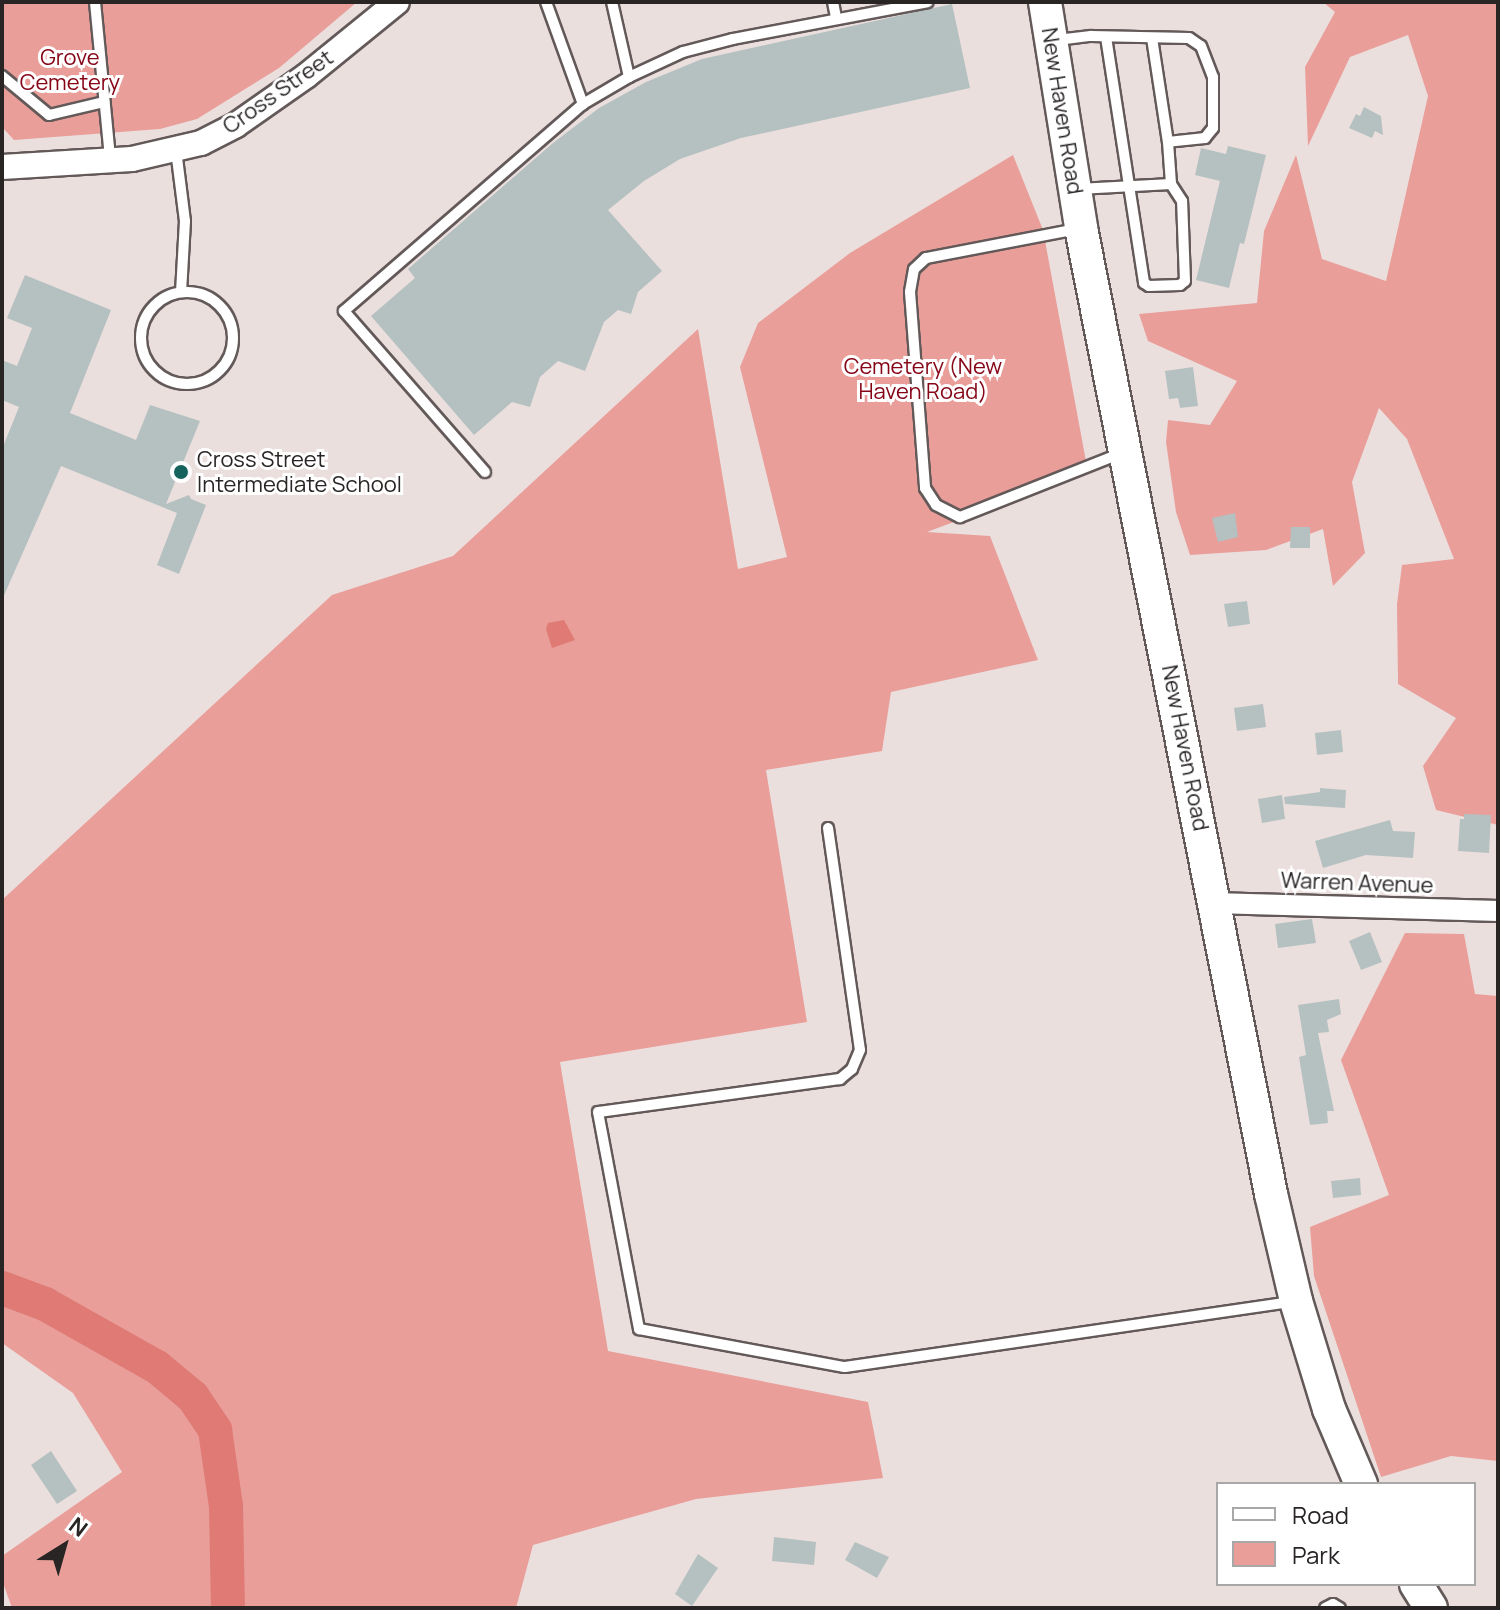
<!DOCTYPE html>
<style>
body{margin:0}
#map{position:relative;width:1500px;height:1610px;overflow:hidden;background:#ebdfde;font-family:Manrope,sans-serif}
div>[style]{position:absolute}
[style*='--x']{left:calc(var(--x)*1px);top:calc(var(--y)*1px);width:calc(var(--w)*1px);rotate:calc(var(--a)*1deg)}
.green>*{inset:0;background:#e99e99}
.water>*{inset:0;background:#df7a75}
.river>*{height:34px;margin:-17px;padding:0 17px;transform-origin:17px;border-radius:17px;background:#df7a75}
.building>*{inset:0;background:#b5c1c0}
.roads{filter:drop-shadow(2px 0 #635959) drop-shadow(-2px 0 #635959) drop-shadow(0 2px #635959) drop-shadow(0 -2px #635959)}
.service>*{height:10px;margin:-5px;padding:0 5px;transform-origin:5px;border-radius:5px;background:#fff}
.service>.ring{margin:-5px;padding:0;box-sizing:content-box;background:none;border:10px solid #fff;border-radius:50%}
.minor>*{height:20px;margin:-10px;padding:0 10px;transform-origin:10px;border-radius:10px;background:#fff}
.tertiary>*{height:24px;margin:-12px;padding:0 12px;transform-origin:12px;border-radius:12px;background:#fff}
.primary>*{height:32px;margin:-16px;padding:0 16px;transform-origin:16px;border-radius:16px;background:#fff}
.dots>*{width:22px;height:22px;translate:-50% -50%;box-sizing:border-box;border:4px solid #fff;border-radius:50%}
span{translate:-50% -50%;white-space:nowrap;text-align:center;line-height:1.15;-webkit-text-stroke:6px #fff;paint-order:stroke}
.park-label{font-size:22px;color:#850416}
.street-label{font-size:22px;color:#292525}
.poi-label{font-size:22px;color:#292525}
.left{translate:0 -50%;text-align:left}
.frame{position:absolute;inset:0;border:4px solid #292525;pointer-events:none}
.legend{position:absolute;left:1216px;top:1482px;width:260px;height:104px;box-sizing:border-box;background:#fff;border:2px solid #a9a8a8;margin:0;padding:10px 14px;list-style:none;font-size:24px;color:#292525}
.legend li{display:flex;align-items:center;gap:16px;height:40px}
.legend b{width:40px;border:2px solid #a9a8a8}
.north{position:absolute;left:24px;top:1506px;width:80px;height:80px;-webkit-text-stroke:6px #fff;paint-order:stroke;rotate:37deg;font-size:22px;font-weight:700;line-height:32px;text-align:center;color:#292525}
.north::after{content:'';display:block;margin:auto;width:28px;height:36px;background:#292525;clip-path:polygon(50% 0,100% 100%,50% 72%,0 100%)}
</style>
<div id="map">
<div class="green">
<div style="clip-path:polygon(2px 2px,357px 2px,279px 68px,197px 119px,160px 129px,14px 140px,2px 127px)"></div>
<div style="clip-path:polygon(1323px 2px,1498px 2px,1498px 825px,1436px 810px,1423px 766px,1456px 718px,1398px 684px,1397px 604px,1402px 565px,1454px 559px,1407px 439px,1379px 408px,1352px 482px,1365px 553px,1333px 586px,1323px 529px,1266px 550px,1190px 555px,1176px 512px,1166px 442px,1168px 420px,1210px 425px,1237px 381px,1148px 341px,1139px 314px,1257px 303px,1264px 231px,1296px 155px,1322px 259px,1386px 281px,1428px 96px,1408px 35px,1350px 57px,1308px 146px,1305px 67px,1335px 12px)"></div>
<div style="clip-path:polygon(1013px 155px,1043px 230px,1088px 472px,927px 532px,990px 536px,1038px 660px,891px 692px,882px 751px,766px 770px,807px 1022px,560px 1062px,608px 1351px,868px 1402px,883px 1478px,696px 1499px,533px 1545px,516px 1608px,12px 1608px,2px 1580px,2px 1556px,122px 1472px,73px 1393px,2px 1343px,2px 900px,332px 595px,453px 556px,698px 329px,738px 569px,787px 557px,740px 367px,758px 323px,850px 253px)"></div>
<div style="clip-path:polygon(1405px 933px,1464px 934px,1475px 994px,1498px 996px,1498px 1461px,1451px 1456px,1381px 1477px,1314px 1276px,1310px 1227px,1389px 1195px,1341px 1060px)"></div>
</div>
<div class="water">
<div style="clip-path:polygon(564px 620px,575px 640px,552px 648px,546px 629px,548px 623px)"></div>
</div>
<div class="river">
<div style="--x:2;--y:1288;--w:46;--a:20.4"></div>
<div style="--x:45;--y:1304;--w:129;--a:29.4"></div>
<div style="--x:157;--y:1367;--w:47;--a:39.8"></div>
<div style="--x:193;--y:1397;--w:40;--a:56"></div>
<div style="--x:215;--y:1430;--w:77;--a:81.8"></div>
<div style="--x:226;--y:1506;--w:102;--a:88.9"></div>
</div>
<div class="building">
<div style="clip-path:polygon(952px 4px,970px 88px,741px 138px,680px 159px,644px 181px,608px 210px,662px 271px,638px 292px,631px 314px,618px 310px,604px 322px,585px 371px,558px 361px,540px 377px,530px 407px,512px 402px,474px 435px,371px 316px,415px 278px,408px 269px,553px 143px,599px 108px,646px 82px,702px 59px)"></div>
<div style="clip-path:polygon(1364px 107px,1381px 116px,1383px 135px,1375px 131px,1372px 138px,1349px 128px,1356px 114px,1360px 116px)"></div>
<div style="clip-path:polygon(1228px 146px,1266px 155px,1244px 244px,1240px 243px,1229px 288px,1196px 280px,1220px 181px,1195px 175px,1201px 148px,1226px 154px)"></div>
<div style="clip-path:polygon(25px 275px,111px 310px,70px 413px,136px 440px,150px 405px,200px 421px,166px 504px,189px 495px,191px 499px,206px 505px,179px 574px,157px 565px,177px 513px,61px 466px,2px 600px,2px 449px,19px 407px,2px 400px,2px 360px,17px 366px,32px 328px,7px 318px)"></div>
<div style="clip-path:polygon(1193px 367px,1198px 406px,1180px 408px,1178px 398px,1169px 399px,1165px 371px)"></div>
<div style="clip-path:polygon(1235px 513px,1238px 537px,1218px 542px,1212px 518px)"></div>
<div style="clip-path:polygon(1291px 527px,1310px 527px,1310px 548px,1290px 548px)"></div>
<div style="clip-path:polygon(1247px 601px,1250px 624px,1228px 627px,1224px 604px)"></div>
<div style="clip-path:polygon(1263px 704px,1266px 727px,1237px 731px,1234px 708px)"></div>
<div style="clip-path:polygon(1341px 730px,1343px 752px,1317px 755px,1315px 733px)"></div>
<div style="clip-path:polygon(1320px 788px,1346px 790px,1345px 808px,1285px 804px,1284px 797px,1320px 792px)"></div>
<div style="clip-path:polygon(1282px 795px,1285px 819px,1262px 823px,1258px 799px)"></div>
<div style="clip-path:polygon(1464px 814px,1491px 815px,1489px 853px,1458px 851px,1460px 819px,1464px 819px)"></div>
<div style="clip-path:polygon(1390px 820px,1393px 831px,1415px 832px,1413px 858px,1366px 855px,1323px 868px,1315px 841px)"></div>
<div style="clip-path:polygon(1312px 919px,1316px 943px,1278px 948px,1275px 924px)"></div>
<div style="clip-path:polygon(1370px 932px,1382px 962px,1361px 970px,1349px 941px)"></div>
<div style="clip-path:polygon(1339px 999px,1341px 1014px,1327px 1020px,1329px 1032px,1318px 1033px,1334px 1111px,1327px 1111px,1328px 1123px,1310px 1125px,1299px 1057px,1306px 1055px,1298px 1005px)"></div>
<div style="clip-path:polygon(1360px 1178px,1361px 1195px,1333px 1198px,1331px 1181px)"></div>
<div style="clip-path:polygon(51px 1451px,77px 1491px,57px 1504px,31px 1465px)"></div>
<div style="clip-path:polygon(774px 1537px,816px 1542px,814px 1565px,772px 1561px)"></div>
<div style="clip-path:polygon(855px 1542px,889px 1557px,877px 1578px,845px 1560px)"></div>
<div style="clip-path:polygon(698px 1554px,718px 1568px,692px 1606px,675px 1594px)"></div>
</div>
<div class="roads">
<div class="service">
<div style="--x:95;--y:2;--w:158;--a:84.5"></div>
<div style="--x:546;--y:2;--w:109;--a:70.1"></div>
<div style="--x:612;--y:2;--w:77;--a:77.2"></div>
<div style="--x:833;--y:2;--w:16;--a:79"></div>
<div style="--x:1106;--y:37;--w:249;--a:81.2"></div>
<div style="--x:1144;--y:283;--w:6;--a:31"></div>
<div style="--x:1149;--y:286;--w:31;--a:-2"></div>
<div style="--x:1180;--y:285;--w:6;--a:-39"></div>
<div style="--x:1185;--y:281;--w:80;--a:-92.1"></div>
<div style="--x:1182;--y:201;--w:20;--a:-123"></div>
<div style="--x:1152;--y:38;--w:105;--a:81.3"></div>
<div style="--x:1057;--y:40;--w:34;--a:-7"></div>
<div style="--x:1091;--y:36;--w:98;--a:1.2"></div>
<div style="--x:1189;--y:38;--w:14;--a:34"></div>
<div style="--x:1201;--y:46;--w:33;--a:69"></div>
<div style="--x:1213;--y:77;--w:51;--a:90"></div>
<div style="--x:1213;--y:128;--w:13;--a:129"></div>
<div style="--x:1205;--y:138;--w:37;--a:174"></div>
<div style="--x:1168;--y:142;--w:42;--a:85.9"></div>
<div style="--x:1171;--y:184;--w:93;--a:176.9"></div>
<div style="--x:2;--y:76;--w:61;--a:39.7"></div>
<div style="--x:49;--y:115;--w:57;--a:-13.3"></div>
<div style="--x:176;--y:150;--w:72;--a:82.8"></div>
<div style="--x:185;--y:221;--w:71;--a:93.2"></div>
<div style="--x:1077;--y:229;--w:154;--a:169.1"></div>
<div style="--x:926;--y:258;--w:16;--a:137"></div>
<div style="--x:914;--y:269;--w:23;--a:100"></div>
<div style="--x:910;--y:292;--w:197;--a:85.6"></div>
<div style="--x:925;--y:488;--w:20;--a:57"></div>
<div style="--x:936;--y:505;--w:27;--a:27"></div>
<div style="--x:960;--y:517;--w:174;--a:-21.6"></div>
<div class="ring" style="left:141px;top:292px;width:82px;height:82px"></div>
<div style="--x:485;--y:472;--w:214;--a:-131.2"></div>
<div style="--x:344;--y:311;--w:316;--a:-40.9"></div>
<div style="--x:583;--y:104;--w:53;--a:-30.4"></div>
<div style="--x:629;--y:77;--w:60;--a:-24.8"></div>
<div style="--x:683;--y:52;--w:52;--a:-14.6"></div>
<div style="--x:733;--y:39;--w:198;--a:-10.7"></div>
<div style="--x:828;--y:828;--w:224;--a:81.8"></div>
<div style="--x:860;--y:1050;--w:21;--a:113"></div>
<div style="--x:852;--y:1069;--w:16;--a:140"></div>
<div style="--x:840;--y:1079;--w:244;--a:172.2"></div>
<div style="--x:598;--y:1112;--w:221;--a:79.3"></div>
<div style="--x:639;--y:1329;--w:209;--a:10.5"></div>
<div style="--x:845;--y:1367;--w:451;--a:-8.3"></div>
<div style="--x:1325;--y:1608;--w:9;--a:-27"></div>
<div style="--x:1333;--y:1604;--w:8;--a:30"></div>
</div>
<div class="minor">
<div style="--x:1214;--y:903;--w:284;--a:1.6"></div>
</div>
<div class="tertiary">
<div style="--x:2;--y:167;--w:130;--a:-3.5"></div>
<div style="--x:132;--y:159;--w:71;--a:-13.1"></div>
<div style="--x:201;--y:143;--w:39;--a:-27"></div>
<div style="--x:236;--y:125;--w:85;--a:-35"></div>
<div style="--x:306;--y:76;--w:117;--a:-39.1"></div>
</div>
<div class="primary">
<div style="--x:1045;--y:2;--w:229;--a:80.9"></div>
<div style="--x:1081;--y:228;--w:985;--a:78.87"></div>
<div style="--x:1271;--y:1194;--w:110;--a:76.8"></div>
<div style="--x:1296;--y:1301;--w:113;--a:73"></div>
<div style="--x:1329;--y:1409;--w:82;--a:66.9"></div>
<div style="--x:1416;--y:1584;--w:28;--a:58"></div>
</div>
</div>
<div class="dots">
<div style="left:181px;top:472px;background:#16635e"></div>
</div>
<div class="park-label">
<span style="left:70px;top:70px">Grove<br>Cemetery</span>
<span style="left:923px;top:379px">Cemetery (New<br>Haven Road)</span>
</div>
<div class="street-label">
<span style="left:278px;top:92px;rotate:-35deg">Cross Street</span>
<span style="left:1062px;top:111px;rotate:81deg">New Haven Road</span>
<span style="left:1185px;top:748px;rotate:79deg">New Haven Road</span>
<span style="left:1357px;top:883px;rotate:2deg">Warren Avenue</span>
</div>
<div class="poi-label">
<span class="left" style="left:197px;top:472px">Cross Street<br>Intermediate School</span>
</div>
<div class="frame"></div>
<ul class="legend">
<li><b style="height:10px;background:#fff"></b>Road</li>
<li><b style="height:22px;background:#e99e99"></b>Park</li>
</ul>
<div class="north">N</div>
</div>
